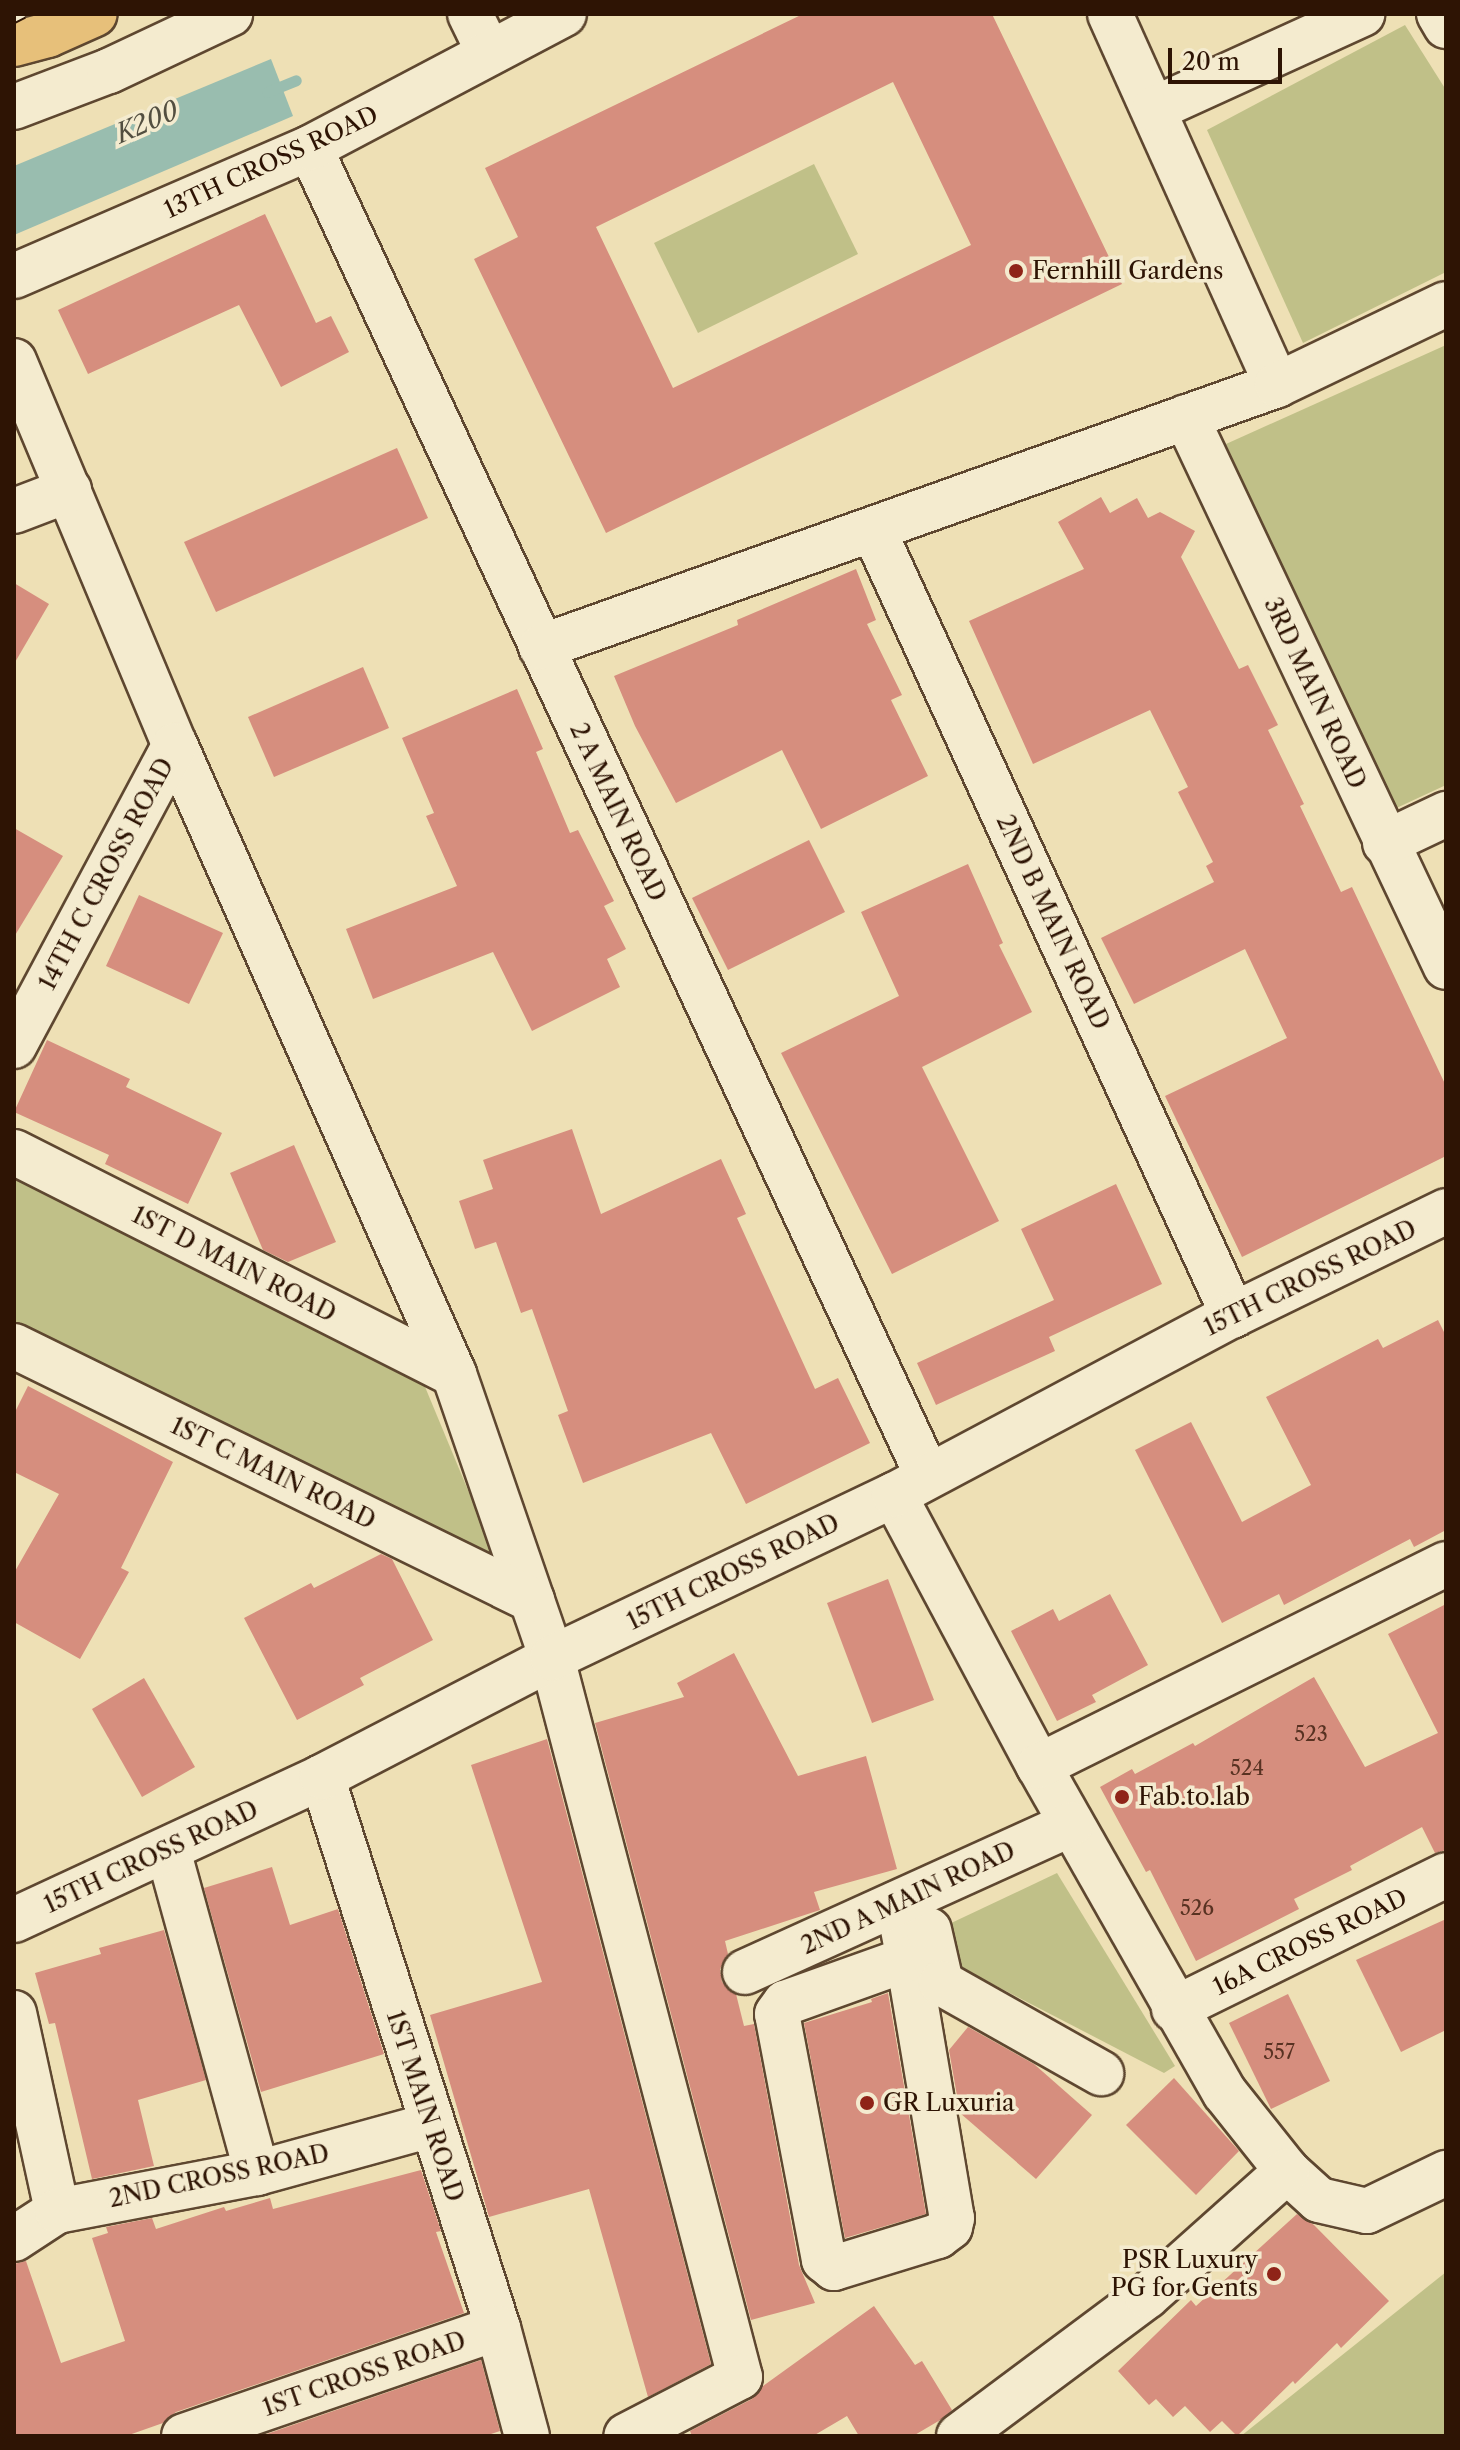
<!DOCTYPE html>
<style>
body{margin:0}
#map{position:relative;width:1460px;height:2450px;overflow:hidden;background:#eee0b5;font-family:"Libre Caslon Text",serif}
div>[style]{position:absolute}
[style*='--x']{left:calc(var(--x)*1px);top:calc(var(--y)*1px);width:calc(var(--w)*1px);rotate:calc(var(--a)*1deg)}
.green>*{inset:0;background:#c0c088}
.water>*{inset:0;background:#99bdaf}
.stream>*{height:11px;margin:-5.5px;padding:0 5.5px;transform-origin:5.5px;border-radius:5.5px;background:#99bdaf}
.building>*{inset:0;background:#d68e7e}
.roads{filter:drop-shadow(2px 0 #5e4730) drop-shadow(-2px 0 #5e4730) drop-shadow(0 2px #5e4730) drop-shadow(0 -2px #5e4730)}
.minor>*{height:44px;margin:-22px;padding:0 22px;transform-origin:22px;border-radius:22px;background:#f4ebcf}
.highway>*{height:44px;margin:-22px;padding:0 22px;transform-origin:22px;border-radius:22px;background:#e7c07a}
.rail>*{height:9px;margin-top:-4.5px;transform-origin:0;background:repeating-linear-gradient(90deg,#f4ebcf 0 18px,#2e1404 0 36px);box-sizing:border-box;border-block:2px solid #2e1404}
.dots>*{width:22px;height:22px;translate:-50% -50%;box-sizing:border-box;border:4px solid #f4ebcf;border-radius:50%}
span{translate:-50% -50%;white-space:nowrap;text-align:center;line-height:1.15;-webkit-text-stroke:7px #f4ebcf;paint-order:stroke}
.number-label{font-size:20px;color:#583222}
.number-label span{-webkit-text-stroke-width:0}
.street-label{font-size:24px;color:#2e1404}
.poi-label{font-size:24px;color:#2e1404}
.left{translate:0 -50%;text-align:left}
.right{translate:-100% -50%;text-align:right}
.water-label{font-size:26px;color:#534f40;font-style:italic}
.frame{position:absolute;inset:0;border:16px solid #2e1404;pointer-events:none}
.scale{position:absolute;left:1168px;top:48px;width:114px;height:36px;box-sizing:border-box;border:4px solid #2e1404;border-top:0;padding-left:10px;font-size:24px;line-height:28px;white-space:nowrap;color:#2e1404;-webkit-text-stroke:6px #f4ebcf;paint-order:stroke}
</style>
<div id="map">
<div class="green">
<div style="clip-path:polygon(1405px 25px,1446px 90px,1446px 272px,1303px 343px,1207px 130px)"></div>
<div style="clip-path:polygon(814px 164px,858px 254px,698px 333px,654px 243px)"></div>
<div style="clip-path:polygon(1446px 345px,1446px 785px,1390px 811px,1226px 444px)"></div>
<div style="clip-path:polygon(14px 1174px,423px 1382px,497px 1560px,14px 1328px)"></div>
<div style="clip-path:polygon(1057px 1873px,1175px 2066px,1164px 2073px,956px 1965px,947px 1925px)"></div>
<div style="clip-path:polygon(1446px 2272px,1446px 2436px,1241px 2436px)"></div>
</div>
<div class="water">
<div style="clip-path:polygon(271px 59px,293px 116px,14px 235px,14px 166px)"></div>
</div>
<div class="stream">
<div style="--x:267;--y:92;--w:31;--a:-22"></div>
</div>
<div class="building">
<div style="clip-path:polygon(evenodd,803px 14px,992px 14px,1122px 284px,606px 533px,474px 259px,518px 237px,485px 168px,803px 14px,893px 82px,971px 245px,673px 388px,596px 227px,893px 82px)"></div>
<div style="clip-path:polygon(265px 214px,316px 323px,331px 316px,349px 352px,281px 387px,239px 305px,88px 374px,58px 310px)"></div>
<div style="clip-path:polygon(397px 448px,428px 518px,216px 612px,184px 542px)"></div>
<div style="clip-path:polygon(1101px 497px,1110px 513px,1137px 498px,1148px 518px,1160px 512px,1195px 531px,1181px 557px,1239px 669px,1248px 665px,1278px 725px,1268px 730px,1304px 804px,1300px 806px,1341px 892px,1352px 887px,1446px 1086px,1446px 1156px,1242px 1257px,1165px 1096px,1287px 1038px,1245px 949px,1134px 1004px,1101px 938px,1214px 882px,1206px 866px,1213px 862px,1178px 792px,1188px 787px,1150px 710px,1033px 764px,969px 621px,1084px 569px,1058px 522px)"></div>
<div style="clip-path:polygon(856px 569px,876px 620px,867px 624px,902px 695px,891px 700px,928px 776px,821px 829px,782px 750px,676px 803px,635px 726px,614px 676px,738px 625px,737px 620px)"></div>
<div style="clip-path:polygon(14px 583px,49px 604px,14px 664px)"></div>
<div style="clip-path:polygon(363px 667px,389px 728px,274px 777px,248px 717px)"></div>
<div style="clip-path:polygon(517px 689px,543px 749px,536px 752px,570px 833px,578px 830px,614px 901px,604px 906px,626px 949px,607px 959px,620px 987px,532px 1031px,493px 952px,373px 999px,346px 929px,457px 886px,426px 816px,434px 813px,402px 738px)"></div>
<div style="clip-path:polygon(14px 828px,63px 856px,14px 937px)"></div>
<div style="clip-path:polygon(809px 840px,845px 912px,728px 970px,692px 898px)"></div>
<div style="clip-path:polygon(968px 864px,1003px 943px,999px 945px,1032px 1012px,922px 1067px,999px 1221px,892px 1274px,781px 1053px,899px 996px,861px 912px)"></div>
<div style="clip-path:polygon(139px 895px,223px 933px,189px 1004px,106px 966px)"></div>
<div style="clip-path:polygon(47px 1040px,130px 1079px,126px 1087px,222px 1133px,188px 1204px,105px 1164px,109px 1155px,14px 1112px)"></div>
<div style="clip-path:polygon(572px 1129px,601px 1214px,721px 1159px,746px 1214px,737px 1218px,815px 1389px,838px 1378px,870px 1443px,746px 1504px,711px 1433px,583px 1483px,558px 1415px,568px 1411px,532px 1309px,521px 1313px,496px 1242px,475px 1249px,459px 1201px,493px 1189px,483px 1160px)"></div>
<div style="clip-path:polygon(294px 1145px,336px 1242px,288px 1262px,263px 1250px,230px 1173px)"></div>
<div style="clip-path:polygon(1116px 1184px,1162px 1284px,1049px 1337px,1055px 1351px,936px 1405px,917px 1363px,1054px 1300px,1021px 1229px)"></div>
<div style="clip-path:polygon(1438px 1320px,1446px 1336px,1446px 1530px,1414px 1547px,1410px 1539px,1284px 1605px,1279px 1594px,1222px 1623px,1135px 1450px,1191px 1422px,1242px 1522px,1311px 1485px,1266px 1397px,1378px 1339px,1383px 1348px)"></div>
<div style="clip-path:polygon(28px 1386px,173px 1462px,121px 1568px,129px 1572px,80px 1659px,14px 1622px,14px 1573px,59px 1494px,14px 1472px,14px 1414px)"></div>
<div style="clip-path:polygon(381px 1554px,392px 1559px,433px 1640px,360px 1678px,364px 1685px,297px 1720px,244px 1618px,311px 1583px,314px 1588px)"></div>
<div style="clip-path:polygon(888px 1579px,934px 1700px,872px 1723px,827px 1603px)"></div>
<div style="clip-path:polygon(1110px 1594px,1148px 1665px,1092px 1695px,1096px 1702px,1057px 1721px,1011px 1631px,1053px 1609px,1059px 1621px)"></div>
<div style="clip-path:polygon(1446px 1604px,1446px 1850px,1435px 1853px,1422px 1827px,1350px 1866px,1352px 1870px,1294px 1899px,1299px 1909px,1196px 1961px,1150px 1870px,1146px 1872px,1100px 1787px,1132px 1769px,1135px 1774px,1193px 1743px,1195px 1746px,1314px 1677px,1365px 1767px,1438px 1733px,1388px 1634px)"></div>
<div style="clip-path:polygon(734px 1653px,798px 1776px,866px 1756px,897px 1869px,814px 1892px,820px 1910px,725px 1941px,728px 1954px,720px 1969px,722px 1982px,736px 1994px,744px 2026px,754px 2024px,799px 2265px,815px 2303px,751px 2320px,595px 1723px,684px 1697px,677px 1683px)"></div>
<div style="clip-path:polygon(144px 1678px,195px 1767px,142px 1797px,92px 1709px)"></div>
<div style="clip-path:polygon(547px 1739px,711px 2364px,648px 2397px,589px 2189px,489px 2217px,430px 2015px,542px 1982px,471px 1765px)"></div>
<div style="clip-path:polygon(272px 1867px,290px 1925px,338px 1909px,384px 2054px,261px 2092px,204px 1888px)"></div>
<div style="clip-path:polygon(1446px 1919px,1446px 2030px,1401px 2052px,1356px 1960px)"></div>
<div style="clip-path:polygon(164px 1930px,206px 2080px,138px 2100px,154px 2166px,92px 2179px,55px 2023px,49px 2024px,35px 1973px,101px 1954px,99px 1948px)"></div>
<div style="clip-path:polygon(888px 1993px,926px 2214px,845px 2238px,804px 2023px,872px 2002px,871px 1999px)"></div>
<div style="clip-path:polygon(1288px 1994px,1330px 2081px,1271px 2109px,1229px 2023px)"></div>
<div style="clip-path:polygon(968px 2027px,1034px 2064px,1092px 2115px,1036px 2179px,960px 2113px,949px 2050px)"></div>
<div style="clip-path:polygon(1174px 2078px,1239px 2151px,1196px 2195px,1126px 2125px)"></div>
<div style="clip-path:polygon(421px 2170px,441px 2231px,436px 2232px,464px 2313px,176px 2412px,163px 2423px,126px 2436px,14px 2436px,14px 2264px,26px 2261px,61px 2363px,125px 2341px,92px 2238px,108px 2233px,106px 2227px,152px 2218px,156px 2229px,224px 2207px,226px 2211px,270px 2198px,273px 2209px)"></div>
<div style="clip-path:polygon(1297px 2214px,1314px 2225px,1389px 2301px,1341px 2348px,1337px 2343px,1295px 2384px,1293px 2381px,1237px 2436px,1222px 2421px,1210px 2432px,1185px 2406px,1173px 2417px,1156px 2399px,1149px 2405px,1118px 2371px,1191px 2300px,1196px 2306px)"></div>
<div style="clip-path:polygon(874px 2306px,915px 2365px,922px 2361px,952px 2410px,942px 2419px,913px 2436px,859px 2436px,847px 2416px,813px 2436px,692px 2436px,690px 2431px,752px 2399px,763px 2386px)"></div>
<div style="clip-path:polygon(481px 2360px,500px 2431px,485px 2436px,261px 2436px)"></div>
</div>
<div class="roads">
<div class="minor">
<div style="--x:470;--y:14;--w:43;--a:64"></div>
<div style="--x:1110;--y:14;--w:407;--a:65.8"></div>
<div style="--x:1439;--y:14;--w:14;--a:60"></div>
<div style="--x:14;--y:107;--w:102;--a:-20.8"></div>
<div style="--x:109;--y:71;--w:134;--a:-25.2"></div>
<div style="--x:1154;--y:109;--w:229;--a:-24.5"></div>
<div style="--x:310;--y:148;--w:1463;--a:65.06"></div>
<div style="--x:14;--y:276;--w:322;--a:-23.4"></div>
<div style="--x:310;--y:148;--w:287;--a:-27.8"></div>
<div style="--x:14;--y:361;--w:416;--a:67.3"></div>
<div style="--x:175;--y:745;--w:688;--a:66.08"></div>
<div style="--x:454;--y:1374;--w:300;--a:71"></div>
<div style="--x:552;--y:1658;--w:743;--a:75.35"></div>
<div style="--x:740;--y:2377;--w:128;--a:152.6"></div>
<div style="--x:1186;--y:417;--w:608;--a:64.7"></div>
<div style="--x:14;--y:511;--w:59;--a:-20.9"></div>
<div style="--x:873;--y:529;--w:865;--a:65.39"></div>
<div style="--x:541;--y:647;--w:781;--a:-19.59"></div>
<div style="--x:1277;--y:385;--w:187;--a:-25.6"></div>
<div style="--x:1385;--y:843;--w:68;--a:-25.4"></div>
<div style="--x:14;--y:1046;--w:341;--a:-61.9"></div>
<div style="--x:14;--y:1152;--w:493;--a:26.8"></div>
<div style="--x:14;--y:1346;--w:577;--a:26.12"></div>
<div style="--x:894;--y:1495;--w:307;--a:61.9"></div>
<div style="--x:1039;--y:1766;--w:376;--a:60.4"></div>
<div style="--x:1225;--y:2093;--w:100;--a:51.5"></div>
<div style="--x:1287;--y:2171;--w:43;--a:42.2"></div>
<div style="--x:1319;--y:2200;--w:49;--a:12.9"></div>
<div style="--x:1367;--y:2211;--w:88;--a:-25.7"></div>
<div style="--x:1039;--y:1766;--w:454;--a:-26.4"></div>
<div style="--x:322;--y:1777;--w:578;--a:72.29"></div>
<div style="--x:498;--y:2328;--w:112;--a:75"></div>
<div style="--x:168;--y:1850;--w:335;--a:74.6"></div>
<div style="--x:898;--y:1903;--w:43;--a:79.2"></div>
<div style="--x:906;--y:1945;--w:14;--a:82"></div>
<div style="--x:908;--y:1959;--w:263;--a:80.4"></div>
<div style="--x:952;--y:2218;--w:9;--a:103"></div>
<div style="--x:950;--y:2227;--w:15;--a:143"></div>
<div style="--x:938;--y:2236;--w:109;--a:162.9"></div>
<div style="--x:834;--y:2268;--w:13;--a:-141"></div>
<div style="--x:824;--y:2260;--w:250;--a:-100.8"></div>
<div style="--x:777;--y:2014;--w:14;--a:-54"></div>
<div style="--x:785;--y:2003;--w:131;--a:-19.7"></div>
<div style="--x:14;--y:1920;--w:340;--a:-24.9"></div>
<div style="--x:322;--y:1777;--w:259;--a:-27.4"></div>
<div style="--x:552;--y:1658;--w:379;--a:-25.5"></div>
<div style="--x:894;--y:1495;--w:384;--a:-28"></div>
<div style="--x:1233;--y:1315;--w:237;--a:-26"></div>
<div style="--x:929;--y:1930;--w:54;--a:77.2"></div>
<div style="--x:941;--y:1983;--w:184;--a:29.4"></div>
<div style="--x:745;--y:1972;--w:358;--a:-24.4"></div>
<div style="--x:1174;--y:2009;--w:303;--a:-26.2"></div>
<div style="--x:14;--y:2013;--w:203;--a:77.7"></div>
<div style="--x:14;--y:2239;--w:51;--a:-33.1"></div>
<div style="--x:57;--y:2211;--w:204;--a:-10.8"></div>
<div style="--x:257;--y:2173;--w:180;--a:-15.4"></div>
<div style="--x:184;--y:2436;--w:332;--a:-19"></div>
<div style="--x:959;--y:2436;--w:234;--a:-36.7"></div>
<div style="--x:1147;--y:2296;--w:188;--a:-41.8"></div>
</div>
<div class="highway">
<div style="--x:14;--y:44;--w:35;--a:-15"></div>
<div style="--x:48;--y:35;--w:51;--a:-24.1"></div>
</div>
</div>
<div class="rail">
<div style="--x:14;--y:19;--w:11;--a:-27"></div>
</div>
<div class="dots">
<div style="left:1016px;top:271px;background:#8f2418"></div>
<div style="left:1122px;top:1797px;background:#8f2418"></div>
<div style="left:867px;top:2103px;background:#8f2418"></div>
<div style="left:1274px;top:2274px;background:#8f2418"></div>
</div>
<div class="number-label">
<span style="left:1311px;top:1734px">523</span>
<span style="left:1247px;top:1768px">524</span>
<span style="left:1197px;top:1908px">526</span>
<span style="left:1279px;top:2052px">557</span>
</div>
<div class="street-label">
<span style="left:271px;top:162px;rotate:-25deg">13TH CROSS ROAD</span>
<span style="left:1315px;top:693px;rotate:65deg">3RD MAIN ROAD</span>
<span style="left:618px;top:812px;rotate:65deg">2 A MAIN ROAD</span>
<span style="left:106px;top:874px;rotate:-62deg">14TH C CROSS ROAD</span>
<span style="left:1053px;top:922px;rotate:65deg">2ND B MAIN ROAD</span>
<span style="left:234px;top:1264px;rotate:27deg">1ST D MAIN ROAD</span>
<span style="left:1310px;top:1278px;rotate:-26deg">15TH CROSS ROAD</span>
<span style="left:273px;top:1473px;rotate:26deg">1ST C MAIN ROAD</span>
<span style="left:733px;top:1572px;rotate:-26deg">15TH CROSS ROAD</span>
<span style="left:151px;top:1857px;rotate:-25deg">15TH CROSS ROAD</span>
<span style="left:908px;top:1898px;rotate:-25deg">2ND A MAIN ROAD</span>
<span style="left:1310px;top:1942px;rotate:-26deg">16A CROSS ROAD</span>
<span style="left:425px;top:2106px;rotate:72deg">1ST MAIN ROAD</span>
<span style="left:219px;top:2176px;rotate:-12deg">2ND CROSS ROAD</span>
<span style="left:364px;top:2374px;rotate:-19deg">1ST CROSS ROAD</span>
</div>
<div class="poi-label">
<span class="left" style="left:1032px;top:271px">Fernhill Gardens</span>
<span class="left" style="left:1138px;top:1797px">Fab.to.lab</span>
<span class="left" style="left:883px;top:2103px">GR Luxuria</span>
<span class="right" style="left:1258px;top:2274px">PSR Luxury<br>PG for Gents</span>
</div>
<div class="water-label">
<span style="left:147px;top:123px;rotate:-24deg">K200</span>
</div>
<div class="frame"></div>
<div class="scale">20 m</div>
</div>
